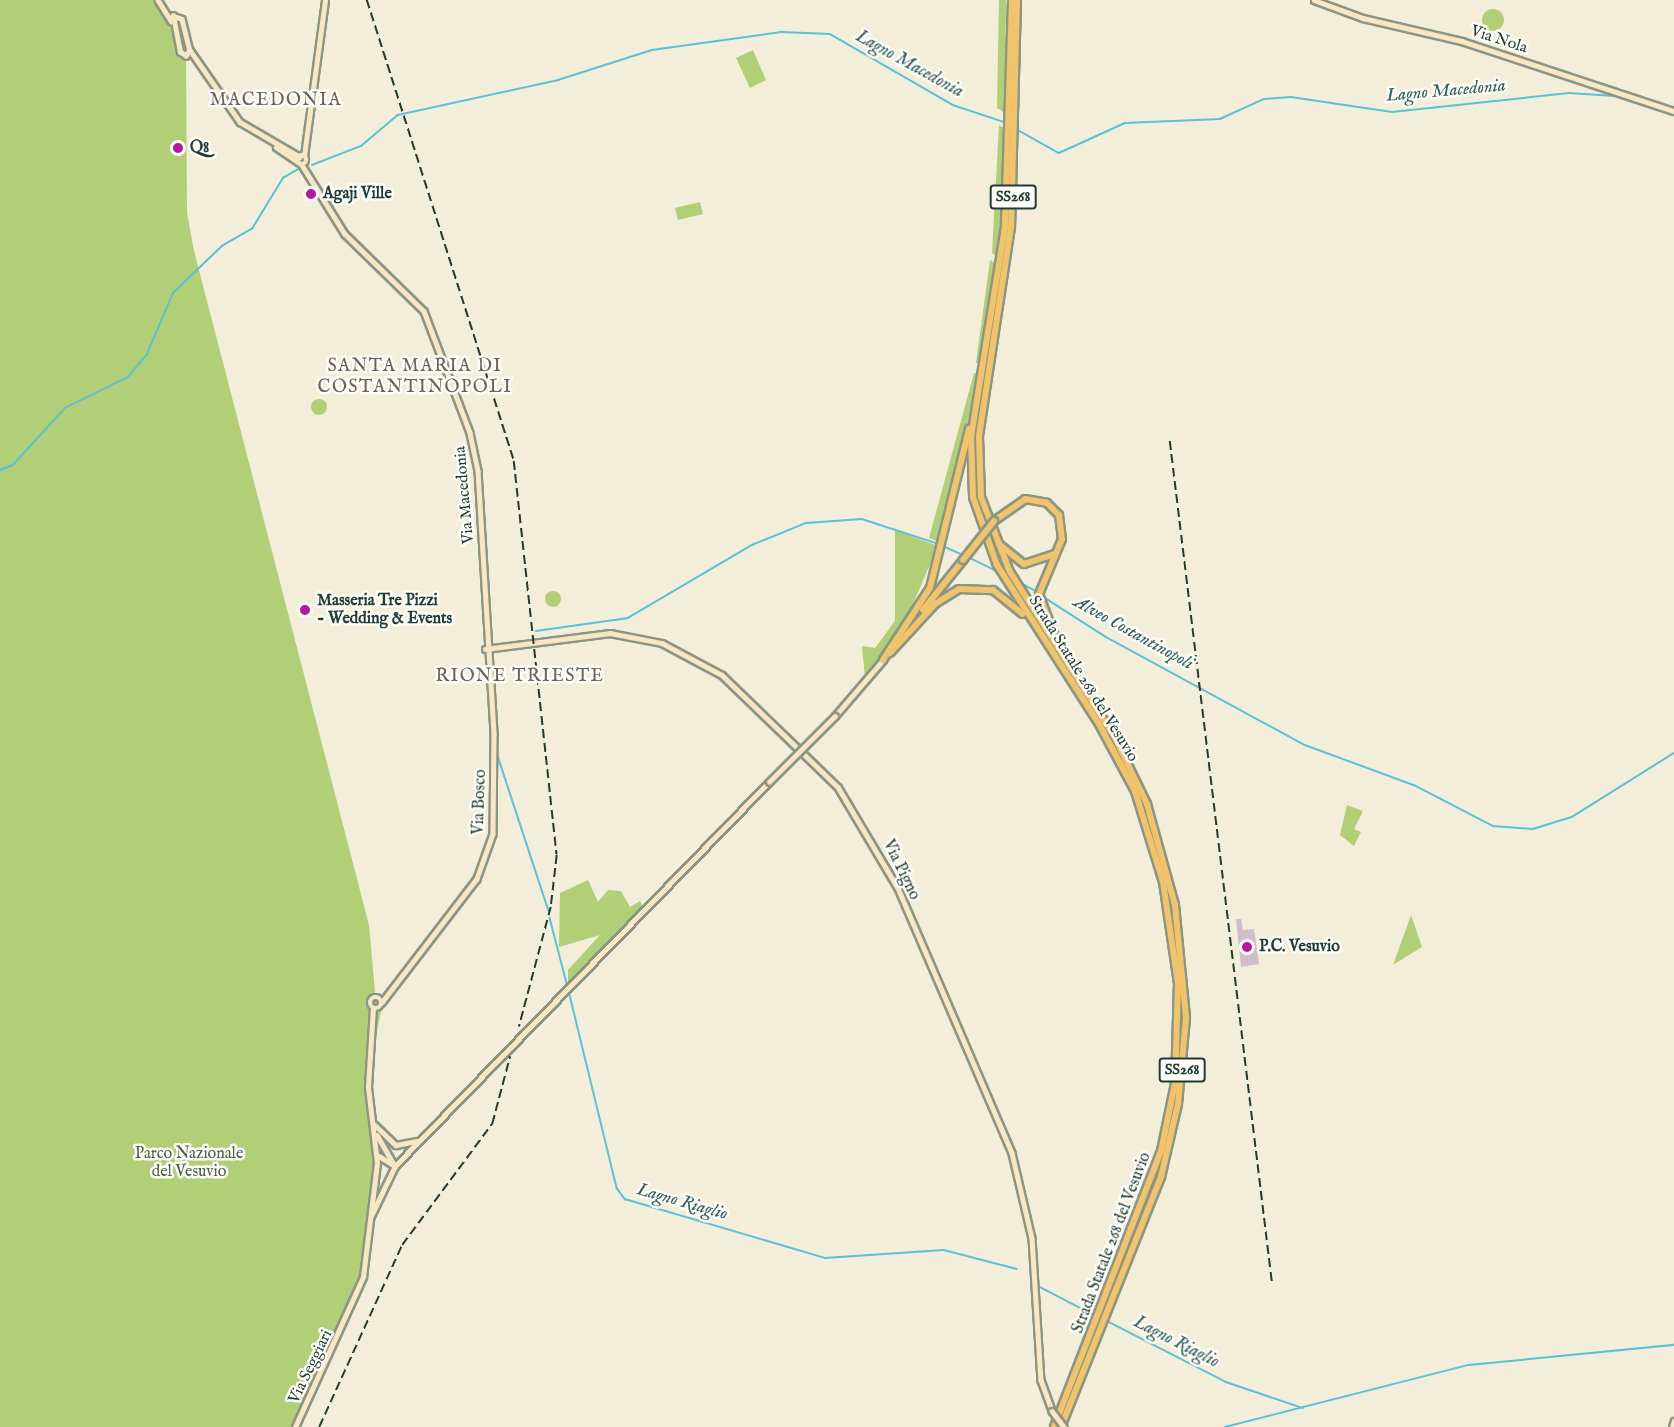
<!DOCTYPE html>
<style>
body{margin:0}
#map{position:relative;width:1674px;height:1427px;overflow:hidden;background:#f3eed9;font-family:"IM FELL English",serif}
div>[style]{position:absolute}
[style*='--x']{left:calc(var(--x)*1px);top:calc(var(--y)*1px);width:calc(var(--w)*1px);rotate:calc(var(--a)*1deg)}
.industrial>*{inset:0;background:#d1bdc9}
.green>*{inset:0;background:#b1cf76}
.round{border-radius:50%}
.stream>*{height:1.5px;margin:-0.75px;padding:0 0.75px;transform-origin:0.75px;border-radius:0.75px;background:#5ac1d7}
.roads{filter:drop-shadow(2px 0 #899686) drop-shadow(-2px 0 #899686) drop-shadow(0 2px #899686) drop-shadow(0 -2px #899686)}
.secondary>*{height:4.5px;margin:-2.25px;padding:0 2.25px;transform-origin:2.25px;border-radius:2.25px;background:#f9e7c3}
.secondary>.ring{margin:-2.25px;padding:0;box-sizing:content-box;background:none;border:4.5px solid #f9e7c3;border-radius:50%}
.highway>*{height:6px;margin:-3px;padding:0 3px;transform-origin:3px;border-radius:3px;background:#f1c36a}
.rail>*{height:1.5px;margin-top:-0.75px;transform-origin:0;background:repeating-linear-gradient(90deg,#1f3d34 0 9px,transparent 0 13.5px)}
.bridges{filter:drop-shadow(2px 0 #899686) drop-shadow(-2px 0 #899686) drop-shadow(0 2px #899686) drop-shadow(0 -2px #899686)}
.secondary-bridge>*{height:4.5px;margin:-2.25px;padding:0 2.25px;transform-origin:2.25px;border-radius:2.25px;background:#f9e7c3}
.highway-bridge>*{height:6px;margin:-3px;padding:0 3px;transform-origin:3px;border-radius:3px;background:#f1c36a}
.dots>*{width:16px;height:16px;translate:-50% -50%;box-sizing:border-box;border:3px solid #fdfcf7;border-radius:50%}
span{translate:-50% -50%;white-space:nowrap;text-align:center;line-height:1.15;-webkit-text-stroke:5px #fdfcf7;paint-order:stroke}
.shield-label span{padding:2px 4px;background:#fdfcf7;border:2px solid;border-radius:4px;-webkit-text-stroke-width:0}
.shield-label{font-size:15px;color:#1f3d34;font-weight:700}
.street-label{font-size:16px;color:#1f3d34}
.poi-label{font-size:16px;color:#1f3d34;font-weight:700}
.left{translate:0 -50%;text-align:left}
.park-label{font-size:16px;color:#446244}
.water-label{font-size:18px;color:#2e5e5d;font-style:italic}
.neighbourhood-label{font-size:18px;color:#696357;letter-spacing:1.5px}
</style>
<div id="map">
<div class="industrial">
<div style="clip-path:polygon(1236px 919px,1241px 919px,1243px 930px,1254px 929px,1259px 964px,1241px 967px)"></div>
</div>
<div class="green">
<div style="clip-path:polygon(0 0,160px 0,186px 50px,187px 213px,194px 251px,369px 925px,375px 992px,382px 1006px,371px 1062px,378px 1207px,358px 1301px,298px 1427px,0 1427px)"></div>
<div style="clip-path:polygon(999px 0,1006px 0,1005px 113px,997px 108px)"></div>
<div class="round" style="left:1482px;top:9px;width:22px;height:22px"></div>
<div style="clip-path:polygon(753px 50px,766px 80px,750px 88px,736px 58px)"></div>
<div style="clip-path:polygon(999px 125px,1005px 129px,999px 258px,992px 253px)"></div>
<div style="clip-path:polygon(700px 202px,703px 214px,678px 220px,675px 208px)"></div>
<div style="clip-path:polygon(990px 260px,998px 264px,981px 363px,976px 363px)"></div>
<div style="clip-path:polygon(979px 372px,954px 484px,939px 542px,929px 538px,974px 373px)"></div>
<div class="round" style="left:311px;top:399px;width:16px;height:16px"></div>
<div style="clip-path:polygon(895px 530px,938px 546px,906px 620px,865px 678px,862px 646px,875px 648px,895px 621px)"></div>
<div class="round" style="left:545px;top:591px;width:16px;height:16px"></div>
<div style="clip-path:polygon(1347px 805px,1363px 811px,1354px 829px,1361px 832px,1354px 846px,1340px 835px)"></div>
<div style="clip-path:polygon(588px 880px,598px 902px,608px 890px,621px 891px,630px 907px,640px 901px,643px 907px,568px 983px,568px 970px,600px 935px,559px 947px,560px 893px)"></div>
<div style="clip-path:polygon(1411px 915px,1422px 947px,1393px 965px)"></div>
</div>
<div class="stream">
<div style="--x:1016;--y:129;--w:49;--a:29.2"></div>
<div style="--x:1059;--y:153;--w:72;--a:-24.4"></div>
<div style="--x:1125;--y:123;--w:95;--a:-2.4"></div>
<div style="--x:1220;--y:119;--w:48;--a:-24.4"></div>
<div style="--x:1264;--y:99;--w:27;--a:-4"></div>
<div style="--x:1291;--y:97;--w:102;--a:8.4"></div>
<div style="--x:1392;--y:112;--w:178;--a:-6.1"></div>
<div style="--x:1569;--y:93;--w:46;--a:3.7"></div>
<div style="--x:1615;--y:96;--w:62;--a:17.9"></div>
<div style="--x:312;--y:165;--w:53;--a:-21.2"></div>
<div style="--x:361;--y:146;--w:48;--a:-40"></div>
<div style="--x:398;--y:115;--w:164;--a:-12.3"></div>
<div style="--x:558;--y:80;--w:99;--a:-17.7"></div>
<div style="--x:652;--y:50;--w:130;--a:-7.9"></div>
<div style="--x:781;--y:32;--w:49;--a:2.3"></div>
<div style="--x:830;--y:34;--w:142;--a:30"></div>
<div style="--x:953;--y:105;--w:57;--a:18.4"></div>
<div style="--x:0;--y:470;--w:14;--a:-21"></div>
<div style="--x:13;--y:465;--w:77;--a:-47.6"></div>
<div style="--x:65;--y:408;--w:70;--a:-26.2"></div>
<div style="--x:128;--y:377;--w:30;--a:-50"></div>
<div style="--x:147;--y:354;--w:66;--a:-66.9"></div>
<div style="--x:173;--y:293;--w:68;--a:-43.8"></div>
<div style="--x:222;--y:246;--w:34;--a:-30"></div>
<div style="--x:252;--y:229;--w:60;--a:-58.7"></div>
<div style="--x:283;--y:178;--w:20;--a:-30"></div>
<div style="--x:943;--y:546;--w:22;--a:24"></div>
<div style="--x:968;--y:557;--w:34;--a:26"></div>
<div style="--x:1019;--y:582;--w:19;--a:28"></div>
<div style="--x:1042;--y:596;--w:76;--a:32.6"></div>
<div style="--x:1106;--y:637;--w:226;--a:28.5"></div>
<div style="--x:1305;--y:745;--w:116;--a:20.2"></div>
<div style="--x:1414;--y:785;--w:89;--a:27.4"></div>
<div style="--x:1493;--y:826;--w:40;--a:4.3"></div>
<div style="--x:1533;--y:829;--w:41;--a:-17.1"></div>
<div style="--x:1572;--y:817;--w:120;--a:-32.1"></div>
<div style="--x:536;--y:631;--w:93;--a:-8"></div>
<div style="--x:628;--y:618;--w:144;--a:-30.5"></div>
<div style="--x:752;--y:545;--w:58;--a:-22.2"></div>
<div style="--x:806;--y:523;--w:56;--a:-4.1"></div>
<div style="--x:862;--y:519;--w:81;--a:18"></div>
<div style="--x:497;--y:753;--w:166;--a:71.8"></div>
<div style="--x:550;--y:918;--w:71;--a:75.4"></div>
<div style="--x:569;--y:991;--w:203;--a:76.3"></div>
<div style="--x:617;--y:1188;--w:14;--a:54"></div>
<div style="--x:625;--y:1199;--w:209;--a:16.4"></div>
<div style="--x:825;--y:1258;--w:119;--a:-3.8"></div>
<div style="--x:944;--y:1250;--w:75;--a:14.6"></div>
<div style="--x:1038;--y:1286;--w:65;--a:27.3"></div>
<div style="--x:1105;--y:1320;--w:136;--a:27.1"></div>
<div style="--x:1226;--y:1382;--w:81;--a:18.7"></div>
<div style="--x:1225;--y:1427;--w:252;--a:-14.3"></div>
<div style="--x:1469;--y:1365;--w:206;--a:-5.6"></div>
</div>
<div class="roads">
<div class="secondary">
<div style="--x:158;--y:0;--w:25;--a:58"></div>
<div style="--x:1314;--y:0;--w:52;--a:20.2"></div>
<div style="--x:1363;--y:18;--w:102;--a:13.1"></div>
<div style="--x:1462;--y:41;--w:223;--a:18.3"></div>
<div style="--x:173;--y:16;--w:9;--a:18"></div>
<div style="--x:182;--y:19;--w:32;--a:76"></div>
<div style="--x:190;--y:50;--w:7;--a:124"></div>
<div style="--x:186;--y:56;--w:7;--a:-146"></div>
<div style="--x:180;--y:52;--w:37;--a:-101"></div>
<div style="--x:190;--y:50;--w:88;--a:55.2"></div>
<div style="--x:240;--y:122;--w:69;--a:30.3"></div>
<div style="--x:276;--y:147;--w:27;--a:34"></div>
<div class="ring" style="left:297.5px;top:155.5px;width:4.5px;height:4.5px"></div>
<div style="--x:304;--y:156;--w:157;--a:-82.3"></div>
<div style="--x:302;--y:165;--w:81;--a:58.1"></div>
<div style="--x:345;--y:234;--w:110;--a:44.3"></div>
<div style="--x:424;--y:311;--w:130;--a:69.3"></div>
<div style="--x:470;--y:433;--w:39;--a:78"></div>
<div style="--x:478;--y:471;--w:264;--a:86.5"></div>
<div style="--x:494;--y:735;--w:99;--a:90.6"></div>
<div style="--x:493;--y:834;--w:48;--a:109.6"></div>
<div style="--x:477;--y:879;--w:156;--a:127.5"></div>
<div style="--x:485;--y:649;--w:126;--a:-7.3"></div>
<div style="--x:610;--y:633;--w:53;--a:10.9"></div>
<div style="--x:662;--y:643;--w:68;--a:28.1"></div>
<div style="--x:722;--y:675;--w:161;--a:44"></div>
<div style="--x:838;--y:787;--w:117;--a:59.3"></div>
<div style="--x:898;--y:888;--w:288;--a:66.7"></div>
<div style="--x:1012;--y:1153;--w:87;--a:76.8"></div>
<div style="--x:1032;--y:1238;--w:142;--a:86.4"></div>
<div style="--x:1041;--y:1380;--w:33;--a:70"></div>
<div style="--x:835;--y:716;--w:74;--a:-49.4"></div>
<div class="ring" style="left:370px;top:997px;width:7.5px;height:7.5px"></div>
<div style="--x:375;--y:1125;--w:29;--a:44"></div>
<div style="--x:396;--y:1145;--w:21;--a:-11"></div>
<div style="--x:377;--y:1135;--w:36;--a:60"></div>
<div style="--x:379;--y:1156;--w:19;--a:32"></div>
<div style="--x:371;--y:1216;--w:55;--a:-64.4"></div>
<div style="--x:395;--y:1166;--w:536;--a:-45.76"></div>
<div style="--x:295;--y:1427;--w:165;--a:-65.6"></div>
<div style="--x:363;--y:1277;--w:115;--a:-83"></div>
<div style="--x:377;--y:1163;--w:77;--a:-96.8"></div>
<div style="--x:368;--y:1087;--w:79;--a:-86.4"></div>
<div style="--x:1672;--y:1427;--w:6;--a:-72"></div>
</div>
<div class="highway">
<div style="--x:1012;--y:0;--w:227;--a:91.8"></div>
<div style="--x:1005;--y:227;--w:212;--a:99.2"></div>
<div style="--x:971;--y:436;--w:61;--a:88.1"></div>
<div style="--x:973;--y:497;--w:72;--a:70.6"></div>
<div style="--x:997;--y:565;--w:189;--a:57.3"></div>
<div style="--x:1099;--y:724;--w:76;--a:61.8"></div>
<div style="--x:1135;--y:791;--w:95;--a:72.9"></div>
<div style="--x:1163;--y:882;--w:102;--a:81.6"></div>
<div style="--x:1178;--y:983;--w:100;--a:91.7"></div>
<div style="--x:1175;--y:1083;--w:69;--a:101.6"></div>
<div style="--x:1161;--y:1151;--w:296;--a:111.2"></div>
<div style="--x:1017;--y:0;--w:227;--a:91.5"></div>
<div style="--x:1011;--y:227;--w:212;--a:98.7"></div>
<div style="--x:979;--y:437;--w:60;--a:88.1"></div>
<div style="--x:981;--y:497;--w:80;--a:68.9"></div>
<div style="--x:1010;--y:572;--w:194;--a:57.6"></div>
<div style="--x:1114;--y:736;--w:76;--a:64.1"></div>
<div style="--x:1147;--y:804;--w:105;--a:74.5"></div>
<div style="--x:1175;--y:905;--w:114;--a:84.4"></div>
<div style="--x:1186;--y:1018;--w:86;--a:95.3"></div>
<div style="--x:1178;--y:1104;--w:75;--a:103.1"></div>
<div style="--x:1161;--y:1177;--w:269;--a:111.8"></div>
<div style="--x:994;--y:521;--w:38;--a:-35"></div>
<div style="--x:1025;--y:499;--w:22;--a:10"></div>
<div style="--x:1047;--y:503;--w:17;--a:45"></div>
<div style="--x:1059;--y:515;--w:24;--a:83"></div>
<div style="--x:1062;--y:539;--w:60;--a:112.7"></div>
<div style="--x:1039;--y:594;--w:48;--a:69.3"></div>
<div style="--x:999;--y:544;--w:32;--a:39"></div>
<div style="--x:1024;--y:564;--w:32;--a:-18"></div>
<div style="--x:923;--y:610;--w:64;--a:-51.3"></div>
<div style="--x:890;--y:653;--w:67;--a:-47.4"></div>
<div style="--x:935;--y:604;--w:28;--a:-32"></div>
<div style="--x:959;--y:589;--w:34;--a:2"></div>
<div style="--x:993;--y:590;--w:38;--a:39"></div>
<div style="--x:883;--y:660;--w:86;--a:-56.9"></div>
<div style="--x:930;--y:588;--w:164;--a:-76.2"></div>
</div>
</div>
<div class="rail">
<div style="--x:367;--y:0;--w:484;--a:72.3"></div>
<div style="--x:514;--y:461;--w:396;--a:83.8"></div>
<div style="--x:557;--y:855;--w:52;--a:96.6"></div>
<div style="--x:551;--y:907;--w:124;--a:104.9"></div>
<div style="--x:1170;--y:441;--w:847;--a:83.08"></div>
<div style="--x:319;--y:1427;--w:200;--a:-65.5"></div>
<div style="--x:402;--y:1245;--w:151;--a:-53.4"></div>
<div style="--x:492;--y:1124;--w:70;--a:-75.2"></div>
</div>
<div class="bridges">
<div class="secondary-bridge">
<div style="--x:769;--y:782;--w:93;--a:-45"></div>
<div style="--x:1052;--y:1411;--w:20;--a:53"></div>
</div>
<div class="highway-bridge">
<div style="--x:963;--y:560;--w:50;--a:-51.5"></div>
</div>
</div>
<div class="dots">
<div style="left:178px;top:148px;background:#b5179e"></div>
<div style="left:311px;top:194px;background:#b5179e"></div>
<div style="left:305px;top:610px;background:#b5179e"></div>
<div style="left:1247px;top:947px;background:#b5179e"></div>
</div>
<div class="shield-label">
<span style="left:1013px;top:197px">SS268</span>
<span style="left:1182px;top:1070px">SS268</span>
</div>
<div class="street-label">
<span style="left:1499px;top:40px;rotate:18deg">Via Nola</span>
<span style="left:465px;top:495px;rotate:-95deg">Via Macedonia</span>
<span style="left:1083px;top:679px;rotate:58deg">Strada Statale 268 del Vesuvio</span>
<span style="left:480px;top:802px;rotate:-88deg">Via Bosco</span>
<span style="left:901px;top:870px;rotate:64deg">Via Pigno</span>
<span style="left:1112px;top:1243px;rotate:-69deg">Strada Statale 268 del Vesuvio</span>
<span style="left:311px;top:1367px;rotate:-64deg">Via Seggiari</span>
</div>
<div class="poi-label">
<span class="left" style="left:190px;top:148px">Q8</span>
<span class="left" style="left:323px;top:194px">Agaji Ville</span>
<span class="left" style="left:317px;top:610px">Masseria Tre Pizzi<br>- Wedding &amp; Events</span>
<span class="left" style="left:1259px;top:947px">P.C. Vesuvio</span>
</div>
<div class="park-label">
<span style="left:189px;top:1163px">Parco Nazionale<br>del Vesuvio</span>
</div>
<div class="water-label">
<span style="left:909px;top:65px;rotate:29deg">Lagno Macedonia</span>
<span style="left:1446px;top:92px;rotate:-5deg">Lagno Macedonia</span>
<span style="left:1133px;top:634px;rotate:29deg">Alveo Costantinopoli</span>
<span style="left:682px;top:1203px;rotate:16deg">Lagno Riaglio</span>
<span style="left:1176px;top:1343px;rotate:27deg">Lagno Riaglio</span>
</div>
<div class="neighbourhood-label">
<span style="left:276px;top:101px">MACEDONIA</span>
<span style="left:415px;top:378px">SANTA MARIA DI<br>COSTANTINOPOLI</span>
<span style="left:520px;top:677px">RIONE TRIESTE</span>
</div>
</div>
